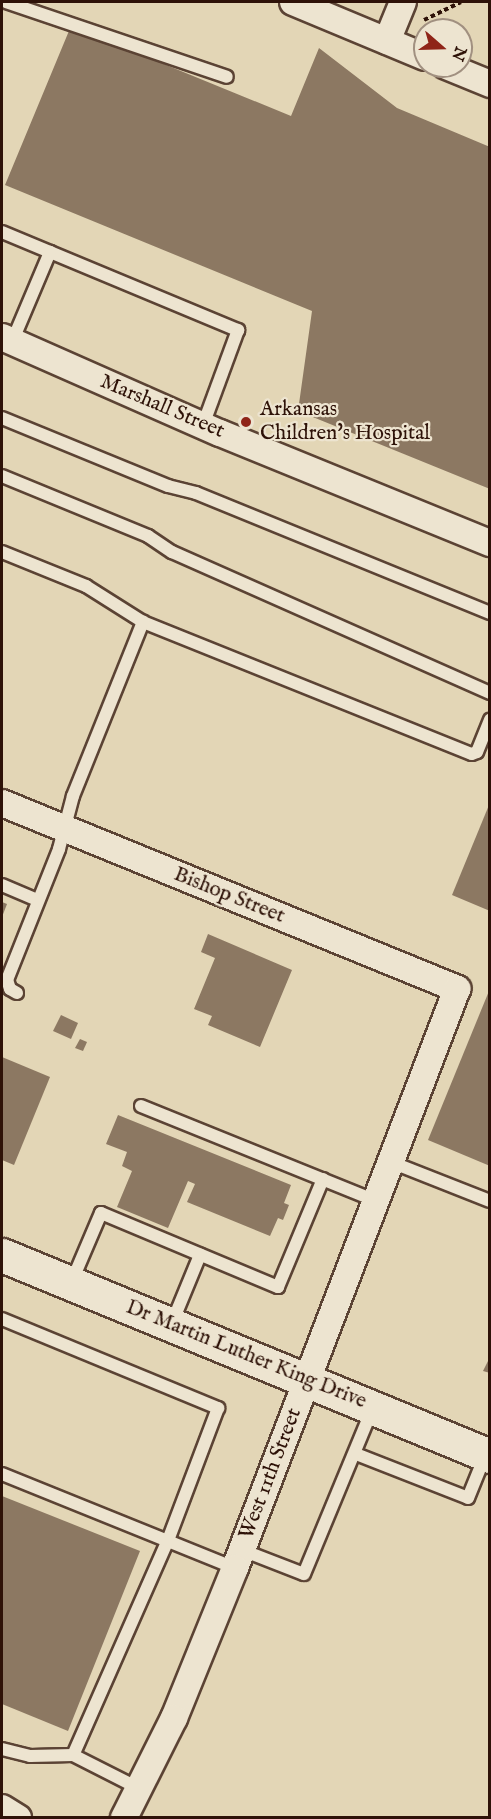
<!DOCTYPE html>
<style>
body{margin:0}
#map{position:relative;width:491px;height:1819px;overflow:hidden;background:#e3d6b6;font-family:"IM FELL English",serif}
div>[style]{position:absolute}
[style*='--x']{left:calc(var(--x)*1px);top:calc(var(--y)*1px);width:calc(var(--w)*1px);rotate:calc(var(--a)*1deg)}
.building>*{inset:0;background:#8c7862}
.path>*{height:4px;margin-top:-2px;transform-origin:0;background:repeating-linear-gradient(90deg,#2e1208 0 4.5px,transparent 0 7.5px)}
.roads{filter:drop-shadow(2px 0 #5b4334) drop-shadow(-2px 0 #5b4334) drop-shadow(0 2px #5b4334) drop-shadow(0 -2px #5b4334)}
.lane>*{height:12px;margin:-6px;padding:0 6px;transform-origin:6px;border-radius:6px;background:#ede4d0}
.street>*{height:26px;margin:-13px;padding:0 13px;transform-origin:13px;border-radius:13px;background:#ede4d0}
.secondary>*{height:33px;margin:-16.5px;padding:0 16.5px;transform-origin:16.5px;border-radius:16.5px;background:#ede4d0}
.dots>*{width:16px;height:16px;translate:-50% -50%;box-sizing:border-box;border:3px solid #ede4d0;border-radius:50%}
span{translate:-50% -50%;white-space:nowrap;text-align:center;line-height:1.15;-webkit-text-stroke:4.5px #ede4d0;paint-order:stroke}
.street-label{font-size:21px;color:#2e1208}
.poi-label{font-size:21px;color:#2e1208}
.left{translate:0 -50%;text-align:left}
.frame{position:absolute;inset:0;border:3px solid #2e1208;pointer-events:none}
.north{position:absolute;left:413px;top:18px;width:60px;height:60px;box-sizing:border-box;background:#ede4d0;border:2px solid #a19080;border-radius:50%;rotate:110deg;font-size:16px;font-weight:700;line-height:24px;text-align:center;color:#2e1208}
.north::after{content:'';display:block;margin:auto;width:21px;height:27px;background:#8f2418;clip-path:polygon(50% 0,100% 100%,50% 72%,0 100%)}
</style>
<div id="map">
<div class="building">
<div style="clip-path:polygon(71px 26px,291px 116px,319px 48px,397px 108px,490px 147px,490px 489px,298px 411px,312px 311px,5px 185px)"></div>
<div style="clip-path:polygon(489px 805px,490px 805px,490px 911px,452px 895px)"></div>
<div style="clip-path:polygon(2px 902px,7px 904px,2px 917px)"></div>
<div style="clip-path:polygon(208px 934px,292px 970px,260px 1047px,208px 1025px,212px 1016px,194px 1009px,215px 958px,201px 952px)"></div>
<div style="clip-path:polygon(489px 991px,490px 991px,490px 1166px,428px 1140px)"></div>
<div style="clip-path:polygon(61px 1015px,78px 1023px,71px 1039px,53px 1031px)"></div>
<div style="clip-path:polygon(80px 1039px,87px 1042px,83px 1051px,75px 1048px)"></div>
<div style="clip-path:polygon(2px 1057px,50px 1077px,14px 1165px,2px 1160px)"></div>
<div style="clip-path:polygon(118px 1115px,291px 1185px,284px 1203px,289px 1205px,283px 1220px,278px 1218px,270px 1236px,187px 1202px,195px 1184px,188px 1181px,168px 1228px,117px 1207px,132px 1171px,122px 1166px,127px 1152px,106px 1144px)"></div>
<div style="clip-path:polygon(490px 1357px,490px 1373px,483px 1371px)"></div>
<div style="clip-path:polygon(2px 1496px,140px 1551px,68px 1731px,2px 1704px)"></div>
</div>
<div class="path">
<div style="--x:424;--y:20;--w:41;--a:-25.9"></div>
</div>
<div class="roads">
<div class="lane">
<div style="--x:6;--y:2;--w:233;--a:18.7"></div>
<div style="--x:2;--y:232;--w:256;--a:22.6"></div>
<div style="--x:238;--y:330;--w:101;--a:110.2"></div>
<div style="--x:12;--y:342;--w:98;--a:-67.1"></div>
<div style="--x:2;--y:418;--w:179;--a:22.3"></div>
<div style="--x:168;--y:486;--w:29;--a:14"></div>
<div style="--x:196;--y:493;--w:318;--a:22.2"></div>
<div style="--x:2;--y:476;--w:158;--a:22.3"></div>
<div style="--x:148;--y:536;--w:29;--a:34"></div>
<div style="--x:172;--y:552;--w:348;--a:23.9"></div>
<div style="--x:2;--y:552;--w:91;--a:22"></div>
<div style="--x:86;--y:586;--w:67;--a:32.3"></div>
<div style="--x:143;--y:622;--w:354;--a:21.9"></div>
<div style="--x:472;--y:754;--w:5;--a:-22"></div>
<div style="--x:477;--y:752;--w:35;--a:-68"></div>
<div style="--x:2;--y:885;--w:39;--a:23"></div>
<div style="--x:17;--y:993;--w:8;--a:-150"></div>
<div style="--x:10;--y:989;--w:9;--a:-108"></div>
<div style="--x:7;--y:980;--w:141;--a:-68.3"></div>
<div style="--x:59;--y:849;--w:55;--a:-75.2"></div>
<div style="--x:73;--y:796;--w:188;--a:-68.1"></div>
<div style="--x:141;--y:1106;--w:253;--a:22"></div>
<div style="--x:391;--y:1162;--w:106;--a:21.5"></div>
<div style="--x:72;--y:1281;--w:74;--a:-66.9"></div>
<div style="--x:101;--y:1213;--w:192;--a:22.7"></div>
<div style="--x:278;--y:1287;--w:117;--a:-67.4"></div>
<div style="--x:2;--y:1319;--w:234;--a:22.4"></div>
<div style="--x:218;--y:1408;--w:141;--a:110.7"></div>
<div style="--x:168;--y:1540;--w:235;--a:113.8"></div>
<div style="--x:73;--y:1755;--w:75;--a:26.9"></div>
<div style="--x:172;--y:1323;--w:74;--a:-67.6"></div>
<div style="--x:356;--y:1454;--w:120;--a:21.4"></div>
<div style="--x:468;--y:1498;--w:45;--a:-68"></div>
<div style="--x:2;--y:1474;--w:251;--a:22"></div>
<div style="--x:242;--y:1550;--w:66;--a:21.2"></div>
<div style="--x:304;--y:1574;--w:178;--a:-67.5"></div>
<div style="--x:2;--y:1749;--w:29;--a:14"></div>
<div style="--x:30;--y:1756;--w:43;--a:-1.3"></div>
</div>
<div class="street">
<div style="--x:293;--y:2;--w:143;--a:22.6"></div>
<div style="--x:387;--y:41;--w:42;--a:-67.7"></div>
<div style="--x:446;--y:66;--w:48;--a:22.2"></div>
<div style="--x:2;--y:337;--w:238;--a:23.8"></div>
<div style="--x:220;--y:433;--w:292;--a:22.2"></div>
<div style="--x:2;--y:803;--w:492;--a:22.2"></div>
<div style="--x:457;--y:989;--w:620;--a:110.98"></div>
<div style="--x:235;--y:1568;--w:162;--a:112.1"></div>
<div style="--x:174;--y:1718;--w:112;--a:116.6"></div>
<div style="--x:2;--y:1808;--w:19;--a:32"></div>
</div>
<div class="secondary">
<div style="--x:2;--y:1255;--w:528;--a:22.39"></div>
</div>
</div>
<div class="dots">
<div style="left:246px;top:422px;background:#8f2418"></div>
</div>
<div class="street-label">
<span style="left:162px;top:407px;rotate:23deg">Marshall Street</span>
<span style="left:229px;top:896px;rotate:22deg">Bishop Street</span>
<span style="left:246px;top:1355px;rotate:22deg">Dr Martin Luther King Drive</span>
<span style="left:271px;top:1474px;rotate:-69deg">West 11th Street</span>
</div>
<div class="poi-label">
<span class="left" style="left:260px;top:422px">Arkansas<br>Children's Hospital</span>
</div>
<div class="frame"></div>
<div class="north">N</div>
</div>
